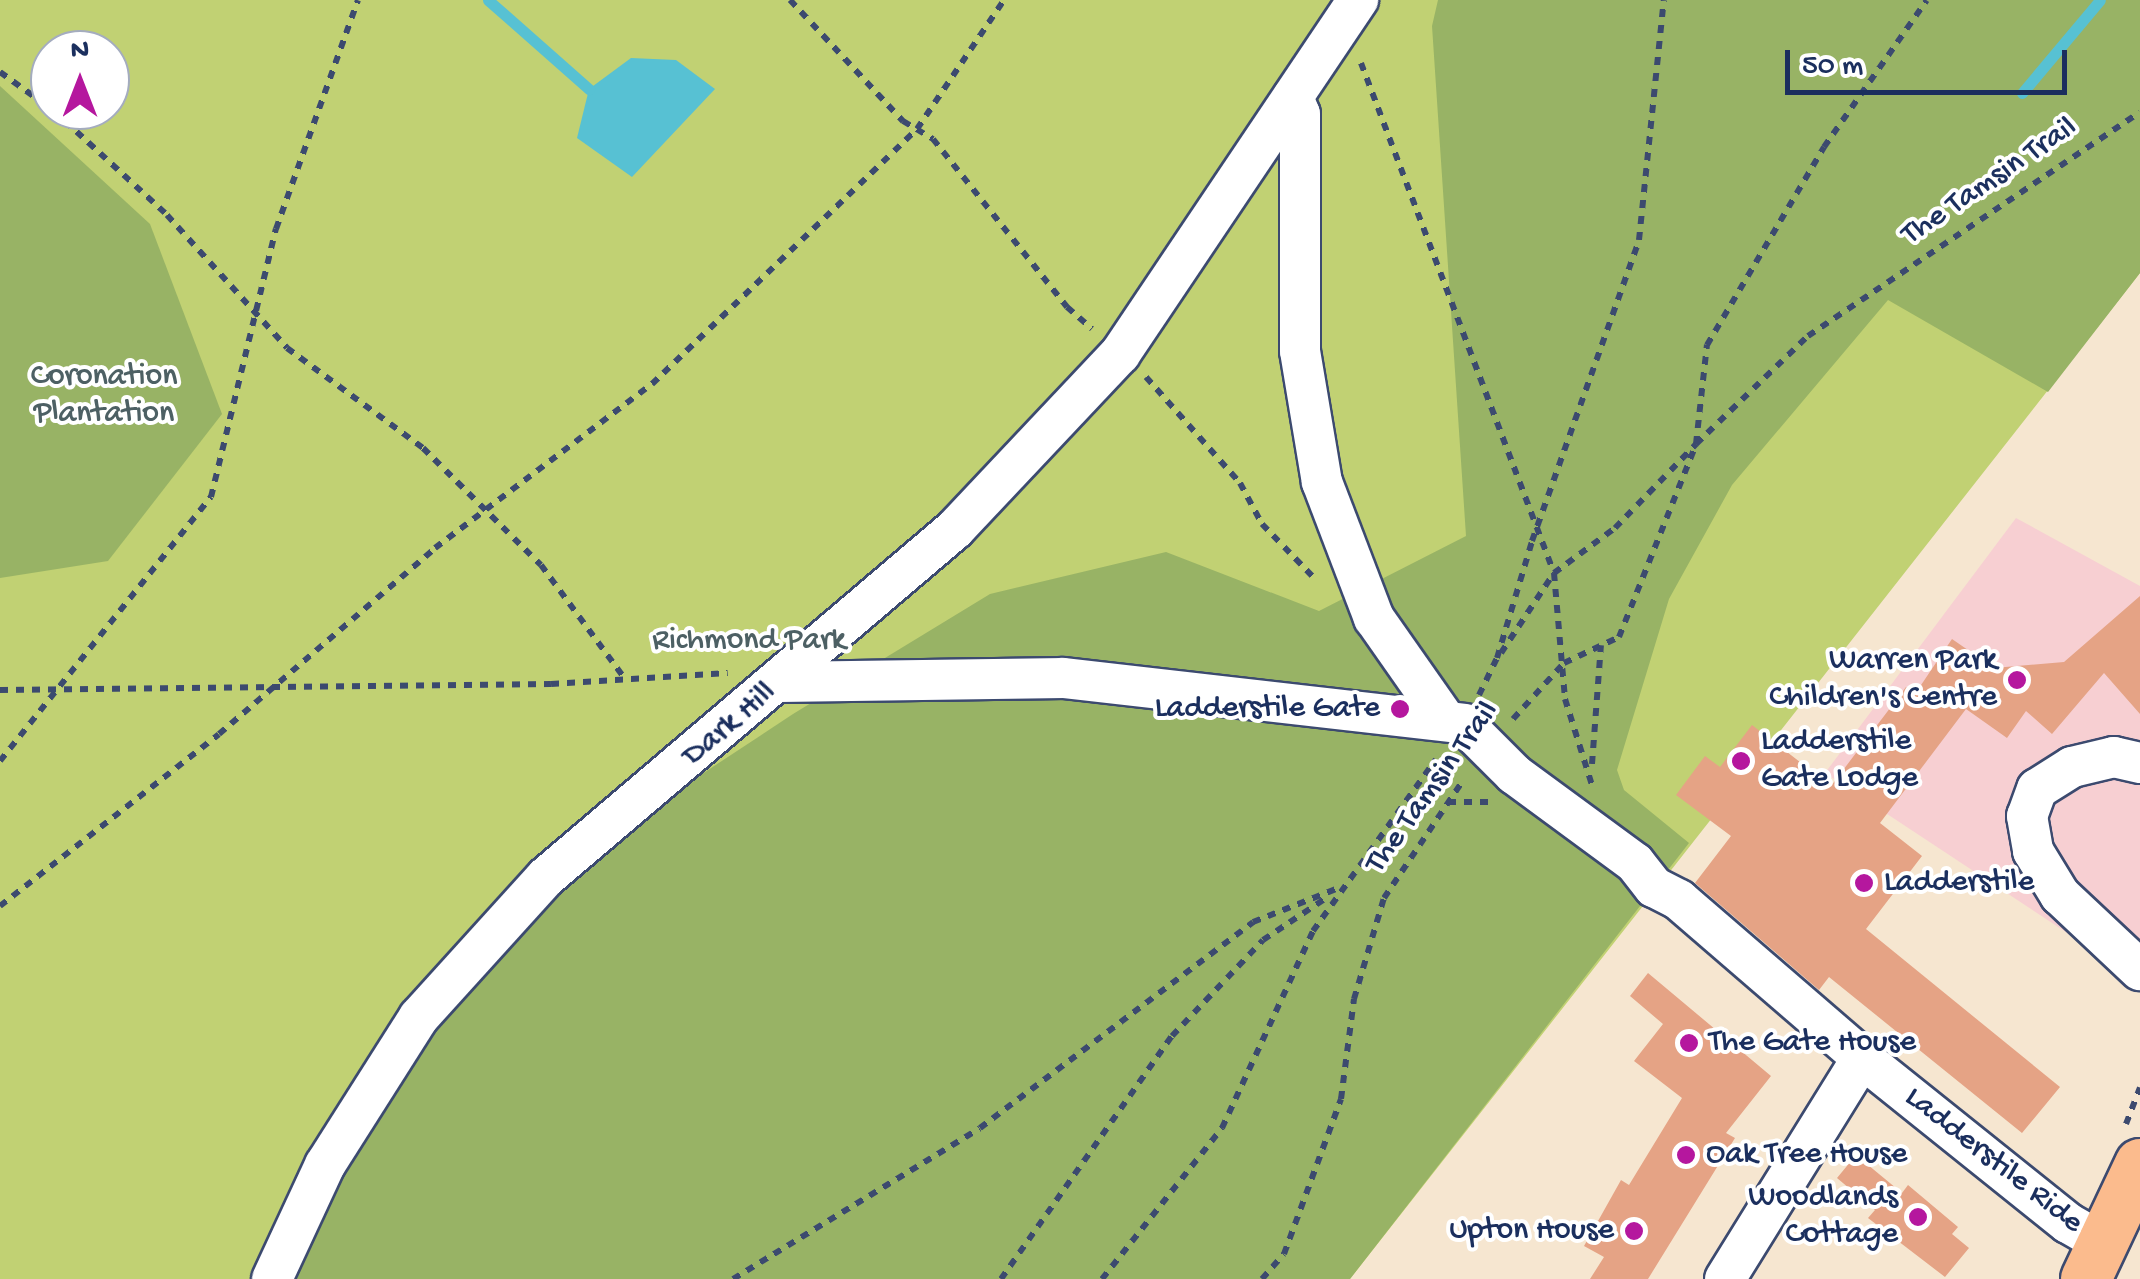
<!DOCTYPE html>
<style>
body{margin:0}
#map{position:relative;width:2140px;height:1279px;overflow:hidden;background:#f6e6d0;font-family:"Gochi Hand",sans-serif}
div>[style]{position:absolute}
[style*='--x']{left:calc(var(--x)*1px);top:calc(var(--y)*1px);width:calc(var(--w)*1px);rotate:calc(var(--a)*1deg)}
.built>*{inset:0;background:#f7cfd2}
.green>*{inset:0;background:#c1d173}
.forest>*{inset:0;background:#98b365}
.water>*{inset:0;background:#57c1d3}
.stream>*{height:11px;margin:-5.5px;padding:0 5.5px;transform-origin:5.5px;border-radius:5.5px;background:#57c1d3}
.building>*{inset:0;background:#e5a385}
.path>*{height:6px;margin-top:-3px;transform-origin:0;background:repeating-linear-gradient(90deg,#3c4a6f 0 8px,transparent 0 16px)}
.roads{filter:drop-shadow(2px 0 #3c4a6f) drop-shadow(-2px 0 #3c4a6f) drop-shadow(0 2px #3c4a6f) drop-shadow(0 -2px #3c4a6f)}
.minor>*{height:40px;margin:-20px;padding:0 20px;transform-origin:20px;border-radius:20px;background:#fff}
.major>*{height:50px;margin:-25px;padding:0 25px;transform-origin:25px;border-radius:25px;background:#fbbb8d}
.dots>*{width:28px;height:28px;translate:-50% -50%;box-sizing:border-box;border:5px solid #fff;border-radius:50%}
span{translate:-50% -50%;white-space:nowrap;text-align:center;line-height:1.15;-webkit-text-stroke:8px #fff;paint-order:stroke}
.street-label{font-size:32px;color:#1b2f5e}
.park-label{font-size:32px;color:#4d6064}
.poi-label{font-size:32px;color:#1b2f5e}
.right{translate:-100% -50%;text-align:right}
.left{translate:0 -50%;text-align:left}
.north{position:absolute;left:30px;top:30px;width:100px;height:100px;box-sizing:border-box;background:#fff;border:2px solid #a4acbf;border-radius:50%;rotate:0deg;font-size:28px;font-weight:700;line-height:40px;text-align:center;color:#1b2f5e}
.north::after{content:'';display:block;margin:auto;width:35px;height:45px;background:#b5179e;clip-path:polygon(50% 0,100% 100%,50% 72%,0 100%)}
.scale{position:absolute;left:1785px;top:50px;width:282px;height:45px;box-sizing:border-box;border:5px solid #1b2f5e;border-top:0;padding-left:12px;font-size:30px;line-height:35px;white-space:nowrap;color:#1b2f5e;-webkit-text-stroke:8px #fff;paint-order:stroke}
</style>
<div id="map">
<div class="built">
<div style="clip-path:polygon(2016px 518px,2140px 586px,2140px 981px,1825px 773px)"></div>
</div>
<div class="green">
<div style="clip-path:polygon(evenodd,0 0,2140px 0,2140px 273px,1350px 1279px,0 1279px,0 0,50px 50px,110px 50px,110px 110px,50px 110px,50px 50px)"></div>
</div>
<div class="forest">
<div style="clip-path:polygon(1438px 0,2140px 0,2140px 273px,2048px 392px,1888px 300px,1732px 485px,1669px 599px,1617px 770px,1624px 790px,1689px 843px,1350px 1279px,272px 1279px,325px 1165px,546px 877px,793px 714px,990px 594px,1166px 552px,1319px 611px,1466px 536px,1432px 26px)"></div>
<div style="clip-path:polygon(0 86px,150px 224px,222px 414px,108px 561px,0 578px)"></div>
</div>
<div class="water">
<div style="clip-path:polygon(631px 58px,676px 60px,715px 89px,632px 177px,577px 138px,589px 89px)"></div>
</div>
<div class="stream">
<div style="--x:488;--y:0;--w:135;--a:41.4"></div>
<div style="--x:2022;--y:93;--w:121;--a:-50"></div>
</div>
<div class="building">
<div style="clip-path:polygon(2140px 596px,2140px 714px,2104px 673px,2052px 734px,2026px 711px,2007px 738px,1966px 709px,1880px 823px,1922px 856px,1866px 929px,2060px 1087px,2022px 1133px,1829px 977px,1819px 990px,1695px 883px,1731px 836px,1676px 795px,1705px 756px,1720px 767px,1752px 725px,1831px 786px,1906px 687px,1915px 694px,1952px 639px,1994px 668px,2064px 662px)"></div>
<div style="clip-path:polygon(1648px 973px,1771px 1076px,1726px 1133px,1735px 1138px,1648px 1279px,1590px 1279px,1604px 1257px,1584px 1246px,1621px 1180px,1629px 1185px,1682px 1098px,1634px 1061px,1663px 1024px,1630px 996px)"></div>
<div style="clip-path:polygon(1856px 1155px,1902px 1193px,1908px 1185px,1958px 1227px,1952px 1234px,1969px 1248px,1945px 1277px,1868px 1218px,1875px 1210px,1837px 1178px)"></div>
</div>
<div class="path">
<div style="--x:790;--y:0;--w:166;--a:47"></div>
<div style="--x:903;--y:121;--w:35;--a:31"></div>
<div style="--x:933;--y:139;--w:215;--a:51.4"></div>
<div style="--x:1067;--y:307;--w:33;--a:41"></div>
<div style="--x:1361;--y:63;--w:545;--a:69.27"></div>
<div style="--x:1554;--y:573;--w:126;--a:85"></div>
<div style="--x:1565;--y:699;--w:90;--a:72.6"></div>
<div style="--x:0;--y:72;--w:62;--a:35.8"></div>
<div style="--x:53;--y:110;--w:155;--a:42.6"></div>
<div style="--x:167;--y:215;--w:179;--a:47.9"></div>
<div style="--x:287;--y:348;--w:169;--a:36.3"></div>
<div style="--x:423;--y:448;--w:166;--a:44.8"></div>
<div style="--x:541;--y:565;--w:142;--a:53.6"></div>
<div style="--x:1146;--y:377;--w:142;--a:48.4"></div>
<div style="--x:1240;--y:483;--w:47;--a:61.8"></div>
<div style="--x:1262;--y:524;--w:79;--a:46"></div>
<div style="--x:1501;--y:653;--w:96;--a:-56.5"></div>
<div style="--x:1554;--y:573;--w:76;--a:-36.4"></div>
<div style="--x:1615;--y:528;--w:117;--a:-46"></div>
<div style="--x:1696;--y:444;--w:100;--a:-83.7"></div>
<div style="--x:1707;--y:345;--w:230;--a:-59.4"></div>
<div style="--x:1824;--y:147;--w:179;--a:-55"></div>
<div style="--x:0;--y:690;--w:551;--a:-0.62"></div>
<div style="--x:551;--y:684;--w:177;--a:-3.6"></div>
<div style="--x:1479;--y:695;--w:41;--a:-64.1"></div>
<div style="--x:1497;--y:658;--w:122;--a:-73.3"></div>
<div style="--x:1532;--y:541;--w:319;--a:-70.4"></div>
<div style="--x:1639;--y:240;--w:241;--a:-84.1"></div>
<div style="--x:1513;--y:719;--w:76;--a:-47.7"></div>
<div style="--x:1564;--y:663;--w:61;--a:-25.3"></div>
<div style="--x:1619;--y:637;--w:208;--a:-68.2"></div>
<div style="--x:1696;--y:444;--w:156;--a:-44"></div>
<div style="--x:1808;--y:336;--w:400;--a:-34"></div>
<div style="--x:0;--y:761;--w:338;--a:-51.4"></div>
<div style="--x:211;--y:497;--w:276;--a:-76.4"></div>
<div style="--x:276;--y:229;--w:243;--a:-70.3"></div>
<div style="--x:1592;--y:764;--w:119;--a:-85.7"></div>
<div style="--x:1448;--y:802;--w:41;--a:0"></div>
<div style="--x:0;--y:906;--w:278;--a:-38.1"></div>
<div style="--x:219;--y:734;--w:285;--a:-40.7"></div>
<div style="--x:435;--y:548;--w:272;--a:-37.1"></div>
<div style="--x:652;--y:384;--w:368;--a:-43.9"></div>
<div style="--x:917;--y:129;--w:156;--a:-56"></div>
<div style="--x:2126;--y:1124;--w:39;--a:-69"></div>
<div style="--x:733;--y:1279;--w:289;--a:-31.4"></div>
<div style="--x:980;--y:1128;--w:342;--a:-37"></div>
<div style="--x:1253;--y:922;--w:95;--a:-21.7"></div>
<div style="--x:1001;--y:1279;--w:297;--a:-54.9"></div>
<div style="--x:1172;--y:1036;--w:132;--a:-46.5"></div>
<div style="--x:1263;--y:940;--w:79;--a:-33.7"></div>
<div style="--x:1102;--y:1279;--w:193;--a:-51.5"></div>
<div style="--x:1222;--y:1128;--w:217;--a:-65.2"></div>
<div style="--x:1313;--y:931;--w:211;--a:-54.4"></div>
<div style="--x:1262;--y:1279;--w:33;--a:-49"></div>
<div style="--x:1284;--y:1254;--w:165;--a:-69.8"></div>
<div style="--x:1341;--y:1099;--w:101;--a:-82.6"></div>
<div style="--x:1354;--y:999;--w:105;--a:-73.5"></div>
<div style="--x:1384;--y:898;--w:143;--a:-56.1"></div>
</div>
<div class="roads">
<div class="minor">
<div style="--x:1293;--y:97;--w:18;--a:68"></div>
<div style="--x:1300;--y:114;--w:237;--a:90"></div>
<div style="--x:1300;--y:351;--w:133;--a:80.5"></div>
<div style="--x:1322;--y:482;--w:146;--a:69.1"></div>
<div style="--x:1374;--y:618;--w:122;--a:55"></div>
<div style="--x:782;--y:682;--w:281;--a:-0.8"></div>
<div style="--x:1063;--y:678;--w:404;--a:6.5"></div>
<div style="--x:1464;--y:724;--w:71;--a:45"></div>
<div style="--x:1514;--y:774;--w:150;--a:36.3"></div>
<div style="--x:1635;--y:863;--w:31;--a:52"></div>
<div style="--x:1654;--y:887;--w:28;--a:27"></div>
<div style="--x:1679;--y:900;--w:242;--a:40.8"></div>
<div style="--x:1862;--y:1058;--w:264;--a:38.7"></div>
<div style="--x:2068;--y:1223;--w:40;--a:29.7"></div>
<div style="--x:2140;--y:763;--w:27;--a:-167"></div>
<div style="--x:2114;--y:757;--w:43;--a:166.6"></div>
<div style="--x:2072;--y:767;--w:41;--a:147.8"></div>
<div style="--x:2037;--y:789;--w:29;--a:110"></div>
<div style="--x:2027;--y:816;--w:36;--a:80"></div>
<div style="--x:2033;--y:851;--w:52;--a:58.5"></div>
<div style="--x:2060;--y:895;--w:110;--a:43.2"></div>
<div style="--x:272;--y:1279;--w:126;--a:-65.1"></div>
<div style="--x:325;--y:1165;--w:175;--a:-57.6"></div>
<div style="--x:419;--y:1017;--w:189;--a:-47.8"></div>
<div style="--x:546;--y:877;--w:537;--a:-40.39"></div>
<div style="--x:955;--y:529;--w:241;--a:-46.7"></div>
<div style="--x:1120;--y:354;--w:427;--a:-56.1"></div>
<div style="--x:1725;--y:1279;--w:260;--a:-58.2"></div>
</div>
<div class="major">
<div style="--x:2086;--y:1279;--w:127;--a:-64.8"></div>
</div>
</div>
<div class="dots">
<div style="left:2017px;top:680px;background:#b5179e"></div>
<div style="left:1400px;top:709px;background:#b5179e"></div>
<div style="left:1741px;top:761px;background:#b5179e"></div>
<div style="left:1864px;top:883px;background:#b5179e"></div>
<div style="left:1689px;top:1043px;background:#b5179e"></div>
<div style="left:1686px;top:1155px;background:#b5179e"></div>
<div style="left:1918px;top:1217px;background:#b5179e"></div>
<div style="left:1634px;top:1231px;background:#b5179e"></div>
</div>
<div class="street-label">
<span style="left:1990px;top:182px;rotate:-34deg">The Tamsin Trail</span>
<span style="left:730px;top:725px;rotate:-40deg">Dark Hill</span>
<span style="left:1433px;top:788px;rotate:-54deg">The Tamsin Trail</span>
<span style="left:1993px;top:1161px;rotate:38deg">Ladderstile Ride</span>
</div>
<div class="park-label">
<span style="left:104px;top:396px">Coronation<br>Plantation</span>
<span style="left:749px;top:641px">Richmond Park</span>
</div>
<div class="poi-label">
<span class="right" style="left:1997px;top:680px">Warren Park<br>Children's Centre</span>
<span class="right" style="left:1380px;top:709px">Ladderstile Gate</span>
<span class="left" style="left:1761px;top:761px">Ladderstile<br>Gate Lodge</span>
<span class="left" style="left:1884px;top:883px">Ladderstile</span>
<span class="left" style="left:1709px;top:1043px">The Gate House</span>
<span class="left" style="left:1706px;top:1155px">Oak Tree House</span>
<span class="right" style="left:1898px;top:1217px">Woodlands<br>Cottage</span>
<span class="right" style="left:1614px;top:1231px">Upton House</span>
</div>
<div class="north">N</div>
<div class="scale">50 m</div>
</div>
